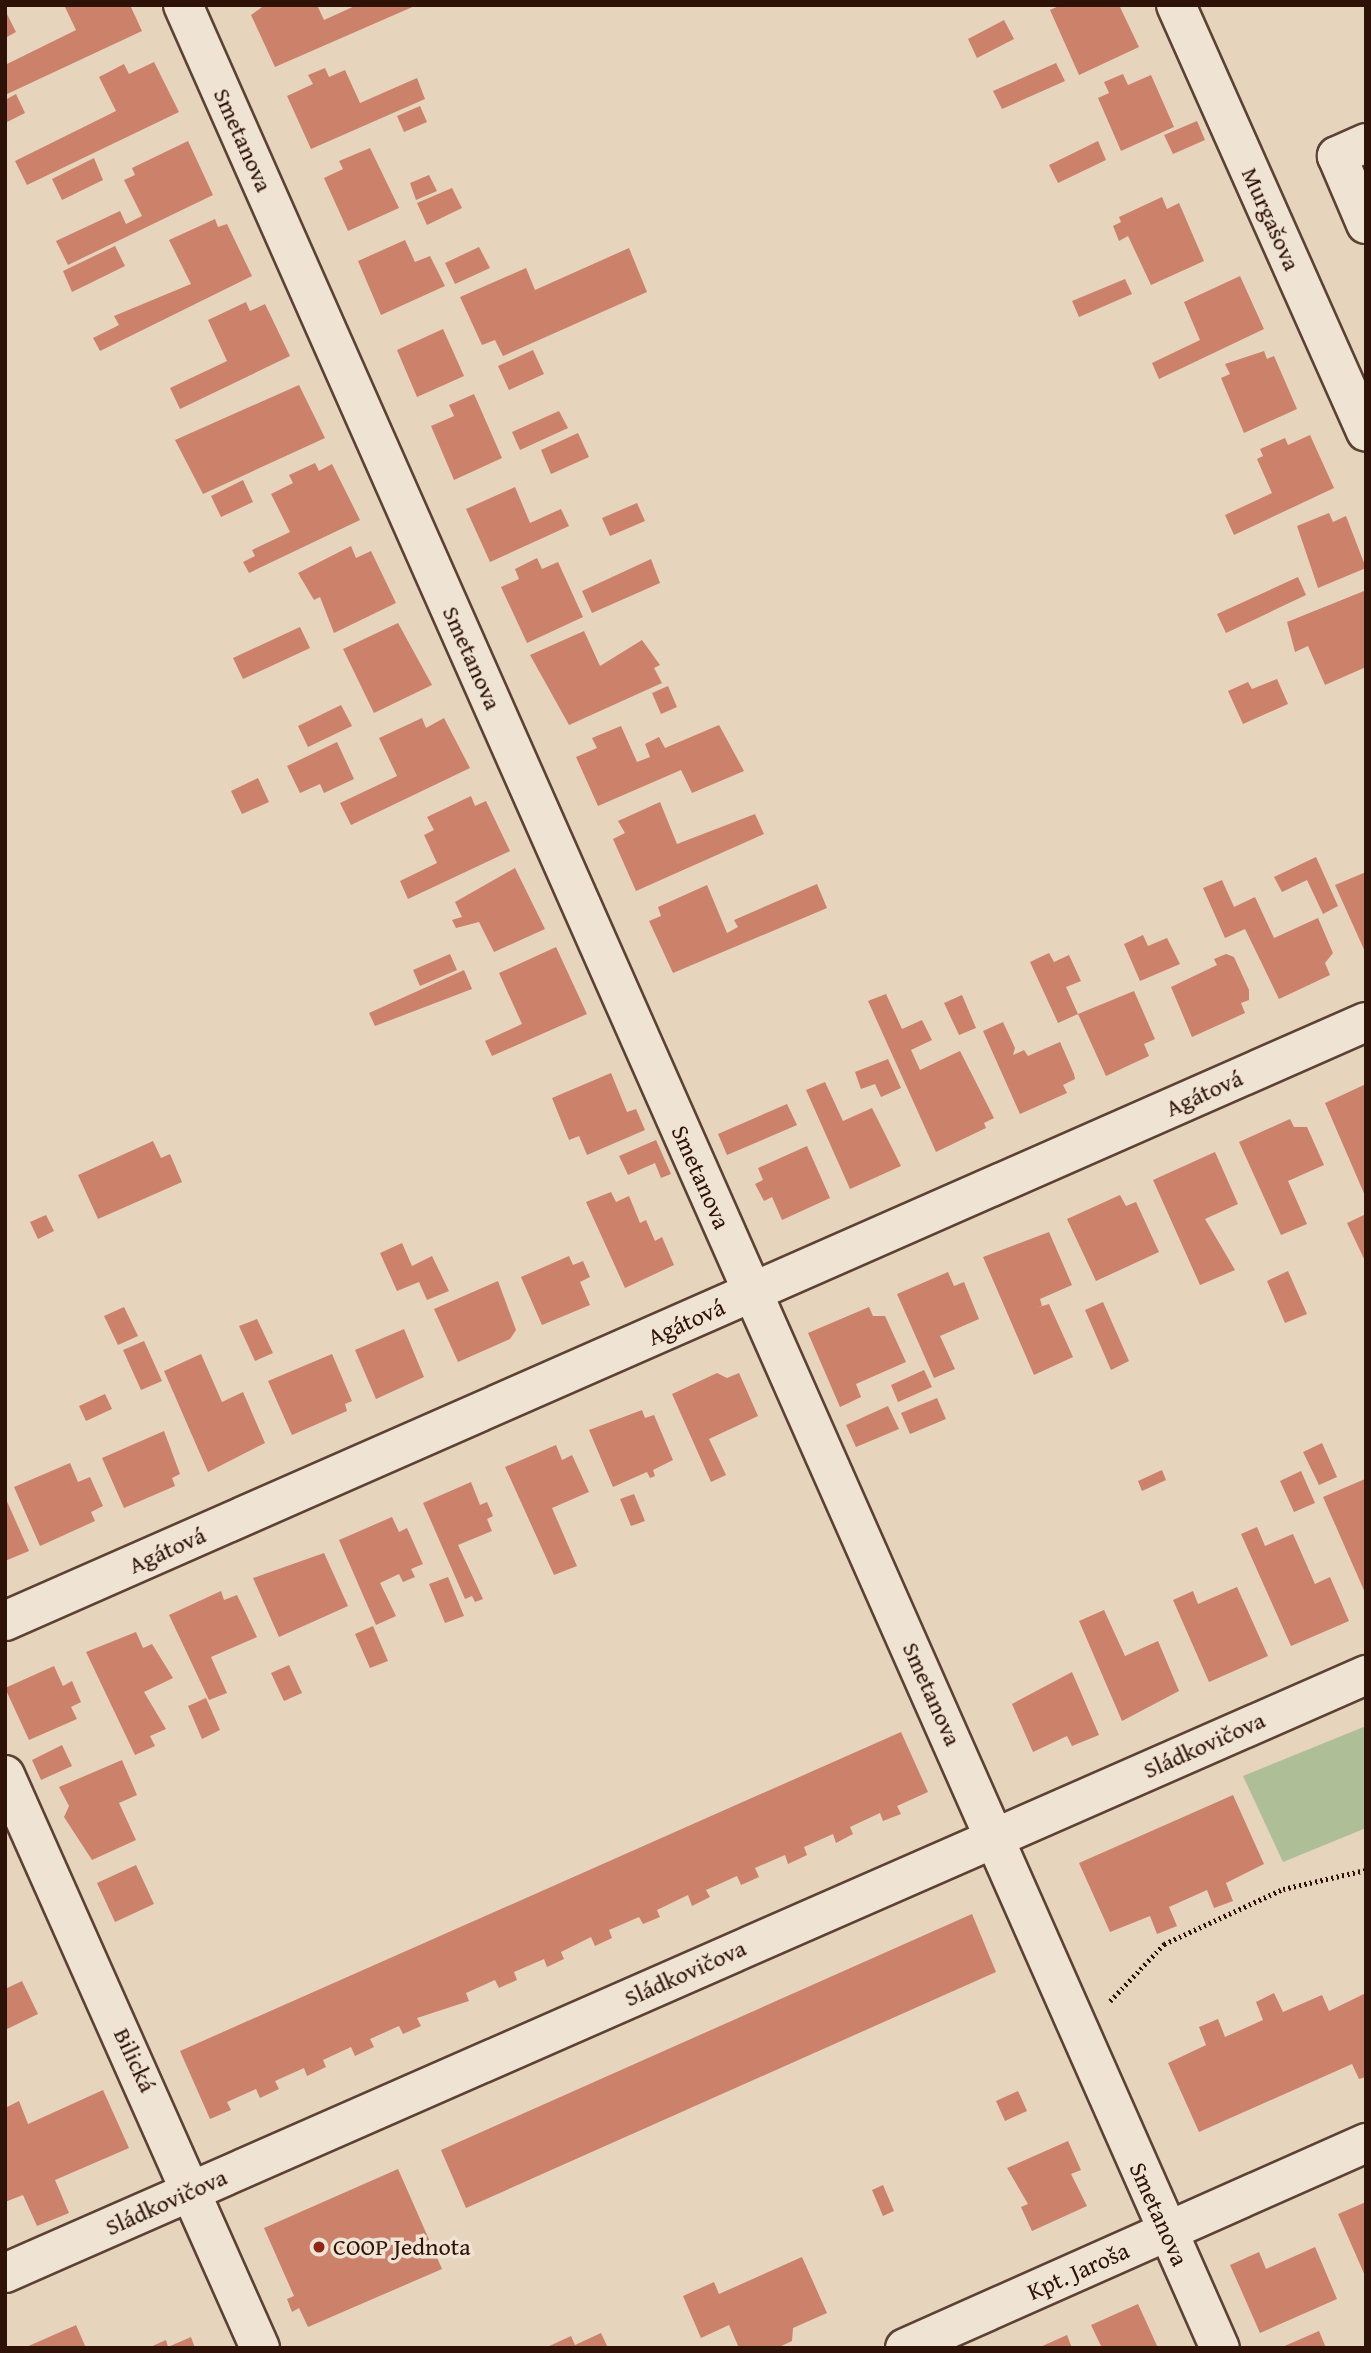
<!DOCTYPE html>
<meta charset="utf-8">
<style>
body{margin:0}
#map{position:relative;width:1371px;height:2353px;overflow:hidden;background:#e6d4bd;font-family:"Gentium Book Plus",serif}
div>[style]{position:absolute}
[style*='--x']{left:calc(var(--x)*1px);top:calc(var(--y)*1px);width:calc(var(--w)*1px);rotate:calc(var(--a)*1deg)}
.green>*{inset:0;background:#aebe96}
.building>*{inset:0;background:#cc816b}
.path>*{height:4.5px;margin-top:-2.25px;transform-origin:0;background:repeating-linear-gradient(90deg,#2f1207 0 2px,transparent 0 5.5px)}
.roads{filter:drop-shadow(2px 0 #5d4234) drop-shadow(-2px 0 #5d4234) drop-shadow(0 2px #5d4234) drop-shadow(0 -2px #5d4234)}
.street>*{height:38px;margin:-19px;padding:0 19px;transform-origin:19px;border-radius:19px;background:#efe3d4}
.dots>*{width:19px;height:19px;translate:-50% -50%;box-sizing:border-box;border:4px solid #efe3d4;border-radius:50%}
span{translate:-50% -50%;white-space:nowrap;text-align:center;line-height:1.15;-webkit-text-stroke:7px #efe3d4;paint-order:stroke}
.street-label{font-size:24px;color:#2f1207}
.poi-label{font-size:24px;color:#2f1207}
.left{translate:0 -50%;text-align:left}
.frame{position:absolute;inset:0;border:7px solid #2f1207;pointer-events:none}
</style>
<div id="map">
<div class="green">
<div style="clip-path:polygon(1366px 1726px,1366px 1828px,1283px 1862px,1243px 1776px)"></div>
</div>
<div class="building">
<div style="clip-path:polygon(64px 5px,130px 5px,142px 31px,5px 95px,5px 65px,76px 30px)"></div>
<div style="clip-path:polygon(265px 5px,317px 5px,324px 20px,357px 5px,417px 5px,275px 67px,251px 15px)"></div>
<div style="clip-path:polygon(1061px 5px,1119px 5px,1139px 47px,1079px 75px,1050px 10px)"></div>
<div style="clip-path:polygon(5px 10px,16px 32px,5px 38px)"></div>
<div style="clip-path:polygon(1004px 20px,1014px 39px,977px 58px,968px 39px)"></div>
<div style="clip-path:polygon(154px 62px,179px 112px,27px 185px,15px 161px,116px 111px,99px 77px,124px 64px,129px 74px)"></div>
<div style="clip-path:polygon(1056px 63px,1065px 81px,1002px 109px,993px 91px)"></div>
<div style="clip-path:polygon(325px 68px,329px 77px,345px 70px,360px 103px,417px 78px,425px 99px,311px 149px,287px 96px,313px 84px,308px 75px)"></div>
<div style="clip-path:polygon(1123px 74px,1128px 85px,1151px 75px,1174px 127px,1121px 151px,1098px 98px,1109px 93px,1104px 82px)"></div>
<div style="clip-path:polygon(16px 94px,25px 113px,5px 123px,5px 100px)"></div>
<div style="clip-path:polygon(420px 106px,427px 122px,404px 132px,397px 116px)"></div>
<div style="clip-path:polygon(1197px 121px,1205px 140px,1173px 154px,1164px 135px)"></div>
<div style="clip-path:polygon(188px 141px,213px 195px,68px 265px,56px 241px,120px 211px,126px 224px,142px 216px,124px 180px,135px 175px,132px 168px)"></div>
<div style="clip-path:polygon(1098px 141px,1106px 160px,1058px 183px,1049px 165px)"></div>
<div style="clip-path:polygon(370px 148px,399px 208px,348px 231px,324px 178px,343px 169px,339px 161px)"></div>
<div style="clip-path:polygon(94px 158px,103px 180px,62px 200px,52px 179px)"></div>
<div style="clip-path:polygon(429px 175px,437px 191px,416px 200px,410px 183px)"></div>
<div style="clip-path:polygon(452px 188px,462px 208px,427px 225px,417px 203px)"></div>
<div style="clip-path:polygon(1162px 197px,1167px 209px,1179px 203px,1204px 261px,1151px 285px,1128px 236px,1119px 241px,1113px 226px,1121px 222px,1119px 217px)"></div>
<div style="clip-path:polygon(215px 219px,218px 227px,227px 224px,252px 276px,100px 351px,93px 338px,119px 325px,114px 316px,191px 284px,169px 240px)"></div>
<div style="clip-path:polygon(405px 240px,415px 262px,430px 256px,445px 286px,381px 315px,358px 261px)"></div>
<div style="clip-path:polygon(115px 246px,125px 266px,72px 292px,63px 271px)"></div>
<div style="clip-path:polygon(479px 247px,490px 268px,455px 284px,445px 263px)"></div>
<div style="clip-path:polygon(629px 248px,647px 292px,503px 356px,495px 340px,482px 345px,460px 297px,526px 268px,535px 290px)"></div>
<div style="clip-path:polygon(1240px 276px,1264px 329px,1159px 379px,1152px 363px,1200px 340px,1184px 302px)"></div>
<div style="clip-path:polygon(1125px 279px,1132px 294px,1079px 317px,1072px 301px)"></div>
<div style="clip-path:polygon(246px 302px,250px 311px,265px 304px,290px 356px,180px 409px,170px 388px,227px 361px,208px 320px)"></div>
<div style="clip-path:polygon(443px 329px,464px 376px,417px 397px,397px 350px)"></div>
<div style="clip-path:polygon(533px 350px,544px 374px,509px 390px,498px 366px)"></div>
<div style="clip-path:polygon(1264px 351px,1267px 359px,1274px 356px,1297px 409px,1244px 433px,1221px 378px,1230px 374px,1225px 364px)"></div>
<div style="clip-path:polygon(299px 385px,325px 438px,203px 494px,175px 440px)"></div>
<div style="clip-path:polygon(474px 394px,502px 458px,454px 480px,431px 426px,454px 416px,449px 405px)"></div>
<div style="clip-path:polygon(559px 411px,568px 428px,520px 450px,512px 432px)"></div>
<div style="clip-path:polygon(578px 433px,589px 457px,551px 474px,541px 450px)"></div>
<div style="clip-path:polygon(1310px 435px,1334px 488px,1234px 535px,1225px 515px,1272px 493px,1257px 459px,1263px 456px,1260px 449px,1285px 438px,1288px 445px)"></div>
<div style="clip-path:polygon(315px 463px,319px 471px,332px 464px,360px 520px,249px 573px,243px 562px,255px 556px,252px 550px,290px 532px,271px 494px,293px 483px,289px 475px)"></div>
<div style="clip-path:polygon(243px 480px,253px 502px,221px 517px,211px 496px)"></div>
<div style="clip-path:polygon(515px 487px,530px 523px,561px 509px,569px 526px,490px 562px,466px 509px)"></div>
<div style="clip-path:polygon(637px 503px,645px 521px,610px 536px,602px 518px)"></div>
<div style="clip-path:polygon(1329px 513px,1333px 522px,1346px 516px,1366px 568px,1318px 588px,1297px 526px)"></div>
<div style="clip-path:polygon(351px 546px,356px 558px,371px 551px,396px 603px,334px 633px,320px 597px,314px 600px,298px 573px)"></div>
<div style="clip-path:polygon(537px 558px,542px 569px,558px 562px,583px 617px,527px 643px,501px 587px,519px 579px,515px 569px)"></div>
<div style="clip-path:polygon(651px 559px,660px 583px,592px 613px,582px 591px)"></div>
<div style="clip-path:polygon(1298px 577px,1306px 595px,1226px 633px,1217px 614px)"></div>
<div style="clip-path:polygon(1364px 591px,1366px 667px,1325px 685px,1308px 646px,1295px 652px,1287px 622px)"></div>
<div style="clip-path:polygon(398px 623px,432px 685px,374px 713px,343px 649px)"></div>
<div style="clip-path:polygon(300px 627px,310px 648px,243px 679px,233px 658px)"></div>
<div style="clip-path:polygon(584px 631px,600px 666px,642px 640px,660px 665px,654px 668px,662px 683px,569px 725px,530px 655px)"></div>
<div style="clip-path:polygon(1277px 679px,1288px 704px,1243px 724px,1228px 691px,1248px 682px,1252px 689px)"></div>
<div style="clip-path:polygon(668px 686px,677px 707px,661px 714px,652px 693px)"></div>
<div style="clip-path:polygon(341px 705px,352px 726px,308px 747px,298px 726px)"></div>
<div style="clip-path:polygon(422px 718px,426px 728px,444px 718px,470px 768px,351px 825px,340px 803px,397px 776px,379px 738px)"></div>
<div style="clip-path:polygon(719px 725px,744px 771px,692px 793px,681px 770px,598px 806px,576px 757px,597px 748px,592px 738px,621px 726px,637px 762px,650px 757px,645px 744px,659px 737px,665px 748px)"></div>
<div style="clip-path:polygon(337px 742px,354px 779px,324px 793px,320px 784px,300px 793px,287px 766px)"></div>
<div style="clip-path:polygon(258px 778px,269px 802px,242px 814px,231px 791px)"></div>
<div style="clip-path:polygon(471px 796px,475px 806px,486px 801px,510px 851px,408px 899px,400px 881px,437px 863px,424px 835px,434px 830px,427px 817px)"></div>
<div style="clip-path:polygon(660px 802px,677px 844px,755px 814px,764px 834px,636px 891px,613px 839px,625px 833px,618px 821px)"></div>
<div style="clip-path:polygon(1316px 857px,1338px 906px,1323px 914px,1307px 880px,1282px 892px,1274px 877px)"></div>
<div style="clip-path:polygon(515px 868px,545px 929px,494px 952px,479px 922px,456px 928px,452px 920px,462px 917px,455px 902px)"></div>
<div style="clip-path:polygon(1366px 872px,1366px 954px,1335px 885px)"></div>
<div style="clip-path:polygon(1222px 880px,1234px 907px,1255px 897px,1274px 938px,1318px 918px,1333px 953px,1325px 963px,1330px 975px,1279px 999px,1245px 929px,1225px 938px,1203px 888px)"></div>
<div style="clip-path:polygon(817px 884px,827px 908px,673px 973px,649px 921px,661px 916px,658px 907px,707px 885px,727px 933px,738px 927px,734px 920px)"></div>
<div style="clip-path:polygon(1143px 935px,1148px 946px,1167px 938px,1180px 964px,1140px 981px,1124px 944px)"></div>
<div style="clip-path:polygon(556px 947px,587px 1014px,492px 1056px,485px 1041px,522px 1024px,499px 973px)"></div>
<div style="clip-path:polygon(1049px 953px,1054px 962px,1069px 955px,1081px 981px,1066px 987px,1078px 1014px,1134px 991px,1155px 1039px,1144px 1044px,1149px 1056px,1106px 1076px,1078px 1014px,1058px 1023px,1030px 962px)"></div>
<div style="clip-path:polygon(450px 954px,457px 970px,420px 986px,413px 970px)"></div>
<div style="clip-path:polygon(1226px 954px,1234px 957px,1249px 990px,1249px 1000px,1241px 1003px,1245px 1013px,1192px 1037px,1171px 987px,1217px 965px,1214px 959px)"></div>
<div style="clip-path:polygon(464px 970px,472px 989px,375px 1026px,369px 1013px)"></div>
<div style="clip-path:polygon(886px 994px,902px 1029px,922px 1020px,932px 1040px,911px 1050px,920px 1070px,960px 1051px,994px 1118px,984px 1123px,986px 1128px,936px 1152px,868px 1001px)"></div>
<div style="clip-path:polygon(962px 995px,976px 1028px,959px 1035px,944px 1003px)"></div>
<div style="clip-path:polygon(1003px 1022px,1015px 1048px,1013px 1055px,1024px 1050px,1028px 1056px,1060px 1042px,1074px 1074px,1075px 1079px,1063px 1085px,1067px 1093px,1020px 1114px,983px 1031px)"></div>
<div style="clip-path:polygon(888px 1059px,901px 1088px,881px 1097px,875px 1084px,861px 1089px,855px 1072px)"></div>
<div style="clip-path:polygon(611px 1073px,627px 1112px,636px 1109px,645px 1130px,587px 1155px,579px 1136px,569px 1140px,552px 1098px)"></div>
<div style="clip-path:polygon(825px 1082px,843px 1121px,872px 1108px,901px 1166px,850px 1189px,806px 1090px)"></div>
<div style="clip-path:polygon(1366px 1084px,1366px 1198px,1325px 1103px)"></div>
<div style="clip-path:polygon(787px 1104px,797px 1125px,727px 1155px,718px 1134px)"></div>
<div style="clip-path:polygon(1290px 1119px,1294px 1127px,1307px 1127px,1324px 1165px,1288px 1181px,1307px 1224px,1281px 1235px,1239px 1142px)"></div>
<div style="clip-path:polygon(656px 1140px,671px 1174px,661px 1178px,655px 1163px,628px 1175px,619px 1156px)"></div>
<div style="clip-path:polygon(153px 1141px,161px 1158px,170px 1154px,182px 1182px,98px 1219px,78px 1175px)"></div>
<div style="clip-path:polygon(807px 1146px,830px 1198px,782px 1220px,772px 1197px,764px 1201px,755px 1184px,763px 1180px,758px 1168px)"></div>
<div style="clip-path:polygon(1215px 1152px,1238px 1204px,1205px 1219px,1235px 1270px,1200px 1285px,1153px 1180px)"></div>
<div style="clip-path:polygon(611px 1192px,616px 1202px,629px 1196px,640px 1223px,646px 1220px,655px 1241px,662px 1237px,674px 1265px,625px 1288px,586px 1202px)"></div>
<div style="clip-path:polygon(1120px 1195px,1126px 1206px,1136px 1202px,1159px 1252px,1096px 1281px,1067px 1219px)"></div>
<div style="clip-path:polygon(1366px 1214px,1366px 1263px,1347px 1223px)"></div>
<div style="clip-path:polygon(46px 1215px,54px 1231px,38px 1239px,30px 1222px)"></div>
<div style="clip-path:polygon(1049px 1232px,1072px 1285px,1040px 1299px,1042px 1306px,1033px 1309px,1049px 1304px,1073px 1357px,1034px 1375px,983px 1257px)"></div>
<div style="clip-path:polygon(402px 1243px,412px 1266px,432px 1256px,449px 1291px,427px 1300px,419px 1282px,397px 1291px,380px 1253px)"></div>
<div style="clip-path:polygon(569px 1256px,573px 1265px,583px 1261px,590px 1277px,580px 1282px,590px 1305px,542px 1325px,521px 1277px)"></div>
<div style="clip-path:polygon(1288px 1271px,1307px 1314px,1285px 1323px,1267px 1281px)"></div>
<div style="clip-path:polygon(948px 1272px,954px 1286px,964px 1282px,979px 1319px,940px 1336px,955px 1369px,934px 1378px,897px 1294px)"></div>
<div style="clip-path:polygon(498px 1281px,516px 1330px,510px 1339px,458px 1362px,434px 1309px)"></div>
<div style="clip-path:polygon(1103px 1302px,1129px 1361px,1111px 1370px,1085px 1310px)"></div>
<div style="clip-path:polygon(124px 1307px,138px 1336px,118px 1345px,104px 1316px)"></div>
<div style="clip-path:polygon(869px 1307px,873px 1316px,885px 1316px,906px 1362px,856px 1384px,861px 1397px,840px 1407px,808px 1333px)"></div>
<div style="clip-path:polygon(257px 1319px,273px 1353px,255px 1361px,239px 1326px)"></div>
<div style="clip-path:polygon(404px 1329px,424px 1377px,376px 1399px,355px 1350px)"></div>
<div style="clip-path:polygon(144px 1341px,162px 1381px,141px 1390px,123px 1350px)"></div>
<div style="clip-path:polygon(201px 1354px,222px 1402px,243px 1392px,265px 1443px,208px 1472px,164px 1371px)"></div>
<div style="clip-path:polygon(332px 1354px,352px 1401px,345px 1404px,347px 1411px,292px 1435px,268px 1381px)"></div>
<div style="clip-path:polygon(924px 1370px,932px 1387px,898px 1402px,891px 1385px)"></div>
<div style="clip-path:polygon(717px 1373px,727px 1378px,739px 1373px,758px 1416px,709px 1439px,726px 1475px,711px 1482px,672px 1394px)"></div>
<div style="clip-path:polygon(105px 1394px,112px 1409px,86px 1421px,79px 1406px)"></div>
<div style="clip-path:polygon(937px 1398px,946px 1419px,910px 1434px,901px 1413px)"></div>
<div style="clip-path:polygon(888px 1406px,899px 1429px,856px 1447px,846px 1425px)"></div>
<div style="clip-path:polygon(642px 1410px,645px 1418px,654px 1415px,673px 1460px,653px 1470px,655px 1476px,650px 1478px,647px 1472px,613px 1487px,589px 1430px)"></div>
<div style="clip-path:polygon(164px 1431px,180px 1474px,172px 1478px,175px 1486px,124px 1508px,102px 1458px)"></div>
<div style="clip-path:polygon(1322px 1443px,1337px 1477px,1319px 1485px,1303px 1452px)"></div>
<div style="clip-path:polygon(556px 1445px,562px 1460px,572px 1455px,589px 1492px,552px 1508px,577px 1566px,554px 1575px,505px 1467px)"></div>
<div style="clip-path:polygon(70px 1463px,78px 1482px,90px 1477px,103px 1506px,91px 1512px,95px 1521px,40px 1546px,14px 1487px)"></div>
<div style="clip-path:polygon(1162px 1470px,1166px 1480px,1142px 1491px,1138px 1481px)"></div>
<div style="clip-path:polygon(1301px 1471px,1315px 1503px,1294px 1512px,1280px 1481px)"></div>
<div style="clip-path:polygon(1365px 1479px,1366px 1481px,1366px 1595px,1323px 1497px)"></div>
<div style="clip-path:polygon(471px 1482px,480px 1505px,487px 1502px,493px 1516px,487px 1519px,492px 1531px,458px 1545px,483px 1599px,475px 1602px,472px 1596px,465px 1599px,423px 1503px)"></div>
<div style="clip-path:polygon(634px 1494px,645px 1521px,631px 1526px,620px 1499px)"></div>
<div style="clip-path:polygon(5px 1497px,29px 1551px,5px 1561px)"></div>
<div style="clip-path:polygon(392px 1517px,399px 1532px,407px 1528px,423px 1564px,411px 1569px,415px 1577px,403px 1582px,399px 1574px,380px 1583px,396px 1616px,376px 1625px,339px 1540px)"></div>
<div style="clip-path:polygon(1257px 1527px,1265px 1546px,1293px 1534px,1315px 1584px,1330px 1577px,1349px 1621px,1291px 1646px,1241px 1534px)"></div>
<div style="clip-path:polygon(324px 1553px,348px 1606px,279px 1637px,253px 1578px)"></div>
<div style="clip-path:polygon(448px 1577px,464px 1616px,445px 1623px,429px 1584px)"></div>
<div style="clip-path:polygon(1237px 1587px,1268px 1656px,1209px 1682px,1173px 1600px,1193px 1591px,1198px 1604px)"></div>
<div style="clip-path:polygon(221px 1591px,224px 1600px,237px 1595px,257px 1637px,211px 1657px,227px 1693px,209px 1700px,169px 1615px)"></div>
<div style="clip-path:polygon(1104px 1610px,1125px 1656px,1158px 1641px,1179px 1691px,1122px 1721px,1079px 1621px)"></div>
<div style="clip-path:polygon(373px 1626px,388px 1661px,370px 1668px,355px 1634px)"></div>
<div style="clip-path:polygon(136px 1632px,143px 1648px,152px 1644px,173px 1678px,144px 1692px,166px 1729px,150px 1736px,155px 1746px,135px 1755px,86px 1652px)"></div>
<div style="clip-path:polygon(289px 1665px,302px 1693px,284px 1701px,271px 1673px)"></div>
<div style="clip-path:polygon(54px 1666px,63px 1686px,72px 1681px,81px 1702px,71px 1707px,77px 1719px,29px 1740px,5px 1688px)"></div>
<div style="clip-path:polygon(1072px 1672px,1099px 1735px,1072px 1746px,1067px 1736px,1033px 1752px,1012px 1704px)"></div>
<div style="clip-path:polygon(206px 1698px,220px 1730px,202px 1739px,188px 1706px)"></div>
<div style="clip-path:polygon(901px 1732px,928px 1792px,897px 1806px,901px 1814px,883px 1821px,880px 1813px,850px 1827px,853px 1834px,836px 1843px,833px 1834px,804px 1847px,807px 1855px,788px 1864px,785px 1855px,755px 1868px,759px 1877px,741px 1885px,737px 1876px,706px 1890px,710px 1897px,692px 1906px,688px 1895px,657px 1910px,660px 1917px,643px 1924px,639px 1917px,609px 1930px,612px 1938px,595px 1946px,591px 1937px,561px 1952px,564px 1959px,547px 1967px,544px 1959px,514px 1972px,517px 1980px,499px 1988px,495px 1980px,466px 1993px,469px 2001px,417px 2018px,421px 2026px,403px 2034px,399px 2026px,370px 2039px,374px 2047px,355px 2056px,351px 2047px,323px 2060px,326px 2067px,307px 2076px,304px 2068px,275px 2081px,279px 2089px,260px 2098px,256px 2089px,227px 2102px,231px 2110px,210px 2119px,180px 2051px)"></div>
<div style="clip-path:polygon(62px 1745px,72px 1766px,41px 1780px,32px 1760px)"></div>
<div style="clip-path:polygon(122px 1760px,137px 1795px,119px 1803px,136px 1840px,92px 1860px,64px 1817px,69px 1806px,59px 1787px)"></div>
<div style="clip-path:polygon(1233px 1795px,1264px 1864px,1226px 1883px,1233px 1901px,1214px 1908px,1207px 1890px,1169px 1907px,1177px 1926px,1157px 1934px,1150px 1916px,1110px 1932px,1079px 1863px)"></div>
<div style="clip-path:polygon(136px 1865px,154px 1904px,115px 1922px,97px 1883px)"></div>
<div style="clip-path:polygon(972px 1914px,996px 1972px,466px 2208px,441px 2150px)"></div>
<div style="clip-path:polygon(22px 1981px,38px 2014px,5px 2030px,5px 1989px)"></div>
<div style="clip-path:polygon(1274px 1993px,1283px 2012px,1322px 1995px,1329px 2011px,1366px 1993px,1366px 2077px,1359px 2079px,1352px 2064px,1199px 2132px,1168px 2063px,1206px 2045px,1199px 2027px,1218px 2019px,1225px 2037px,1263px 2020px,1256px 2002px)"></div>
<div style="clip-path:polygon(103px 2090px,129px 2148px,55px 2180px,69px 2213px,37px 2226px,23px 2195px,5px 2202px,5px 2108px,19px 2101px,28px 2124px)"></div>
<div style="clip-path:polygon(1018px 2091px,1027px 2111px,1005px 2121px,996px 2101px)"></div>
<div style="clip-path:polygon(1068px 2141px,1081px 2170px,1071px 2174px,1087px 2206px,1032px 2231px,1021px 2207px,1028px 2204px,1007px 2168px)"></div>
<div style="clip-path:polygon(398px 2169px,442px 2269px,308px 2327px,299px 2308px,292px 2312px,287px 2299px,294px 2296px,264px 2228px)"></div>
<div style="clip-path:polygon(883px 2185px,894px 2211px,883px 2216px,872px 2190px)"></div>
<div style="clip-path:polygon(1366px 2202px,1366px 2278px,1338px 2214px)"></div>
<div style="clip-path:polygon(1315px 2247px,1337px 2299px,1260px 2333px,1230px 2265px,1259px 2252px,1266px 2269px)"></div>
<div style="clip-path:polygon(802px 2257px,827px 2313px,793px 2328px,792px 2341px,777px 2348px,739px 2348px,729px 2325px,701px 2338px,683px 2296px,714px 2282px,719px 2294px)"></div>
<div style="clip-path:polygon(1138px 2304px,1158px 2348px,1102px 2348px,1091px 2325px)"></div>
<div style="clip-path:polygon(76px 2325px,86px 2348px,24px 2348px,74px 2326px)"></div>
<div style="clip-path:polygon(1319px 2331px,1326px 2348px,1280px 2348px)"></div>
<div style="clip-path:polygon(601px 2333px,608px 2348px,545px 2348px,571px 2336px,575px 2345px)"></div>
<div style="clip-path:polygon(1067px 2335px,1072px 2348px,1038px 2348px)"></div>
<div style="clip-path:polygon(191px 2337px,195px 2348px,148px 2348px,166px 2340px,168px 2347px)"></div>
</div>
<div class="path">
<div style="--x:1110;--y:2001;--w:79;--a:-46.5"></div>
<div style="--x:1164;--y:1944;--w:131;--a:-24.8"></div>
<div style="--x:1283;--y:1889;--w:85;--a:-12.9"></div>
</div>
<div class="roads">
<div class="street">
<div style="--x:183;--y:5;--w:2562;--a:66.13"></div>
<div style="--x:1176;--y:5;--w:467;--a:66"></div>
<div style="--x:1366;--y:143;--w:32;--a:156"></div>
<div style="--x:1337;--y:156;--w:74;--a:66.9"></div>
<div style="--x:5;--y:1621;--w:1487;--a:-23.76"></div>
<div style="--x:5;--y:1775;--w:627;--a:66.01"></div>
<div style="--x:5;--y:2273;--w:1487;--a:-23.72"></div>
<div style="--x:905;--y:2348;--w:505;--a:-23.97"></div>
</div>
</div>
<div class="dots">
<div style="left:319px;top:2247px;background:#8f2418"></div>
</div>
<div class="street-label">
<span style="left:243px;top:140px;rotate:66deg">Smetanova</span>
<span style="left:1271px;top:219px;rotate:66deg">Murgašova</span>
<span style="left:472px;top:658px;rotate:66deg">Smetanova</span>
<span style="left:1204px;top:1093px;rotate:-24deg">Agátová</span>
<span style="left:701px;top:1177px;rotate:66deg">Smetanova</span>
<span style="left:686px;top:1322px;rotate:-24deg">Agátová</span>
<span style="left:167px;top:1550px;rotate:-24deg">Agátová</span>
<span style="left:932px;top:1694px;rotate:66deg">Smetanova</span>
<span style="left:1204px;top:1745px;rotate:-24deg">Sládkovičova</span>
<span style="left:685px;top:1973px;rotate:-24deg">Sládkovičova</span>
<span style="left:135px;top:2060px;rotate:65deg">Bilická</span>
<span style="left:166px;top:2202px;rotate:-24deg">Sládkovičova</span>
<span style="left:1159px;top:2214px;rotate:66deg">Smetanova</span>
<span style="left:1078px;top:2271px;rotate:-24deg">Kpt. Jaroša</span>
</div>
<div class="poi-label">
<span class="left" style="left:333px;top:2247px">COOP Jednota</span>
</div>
<div class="frame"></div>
</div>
